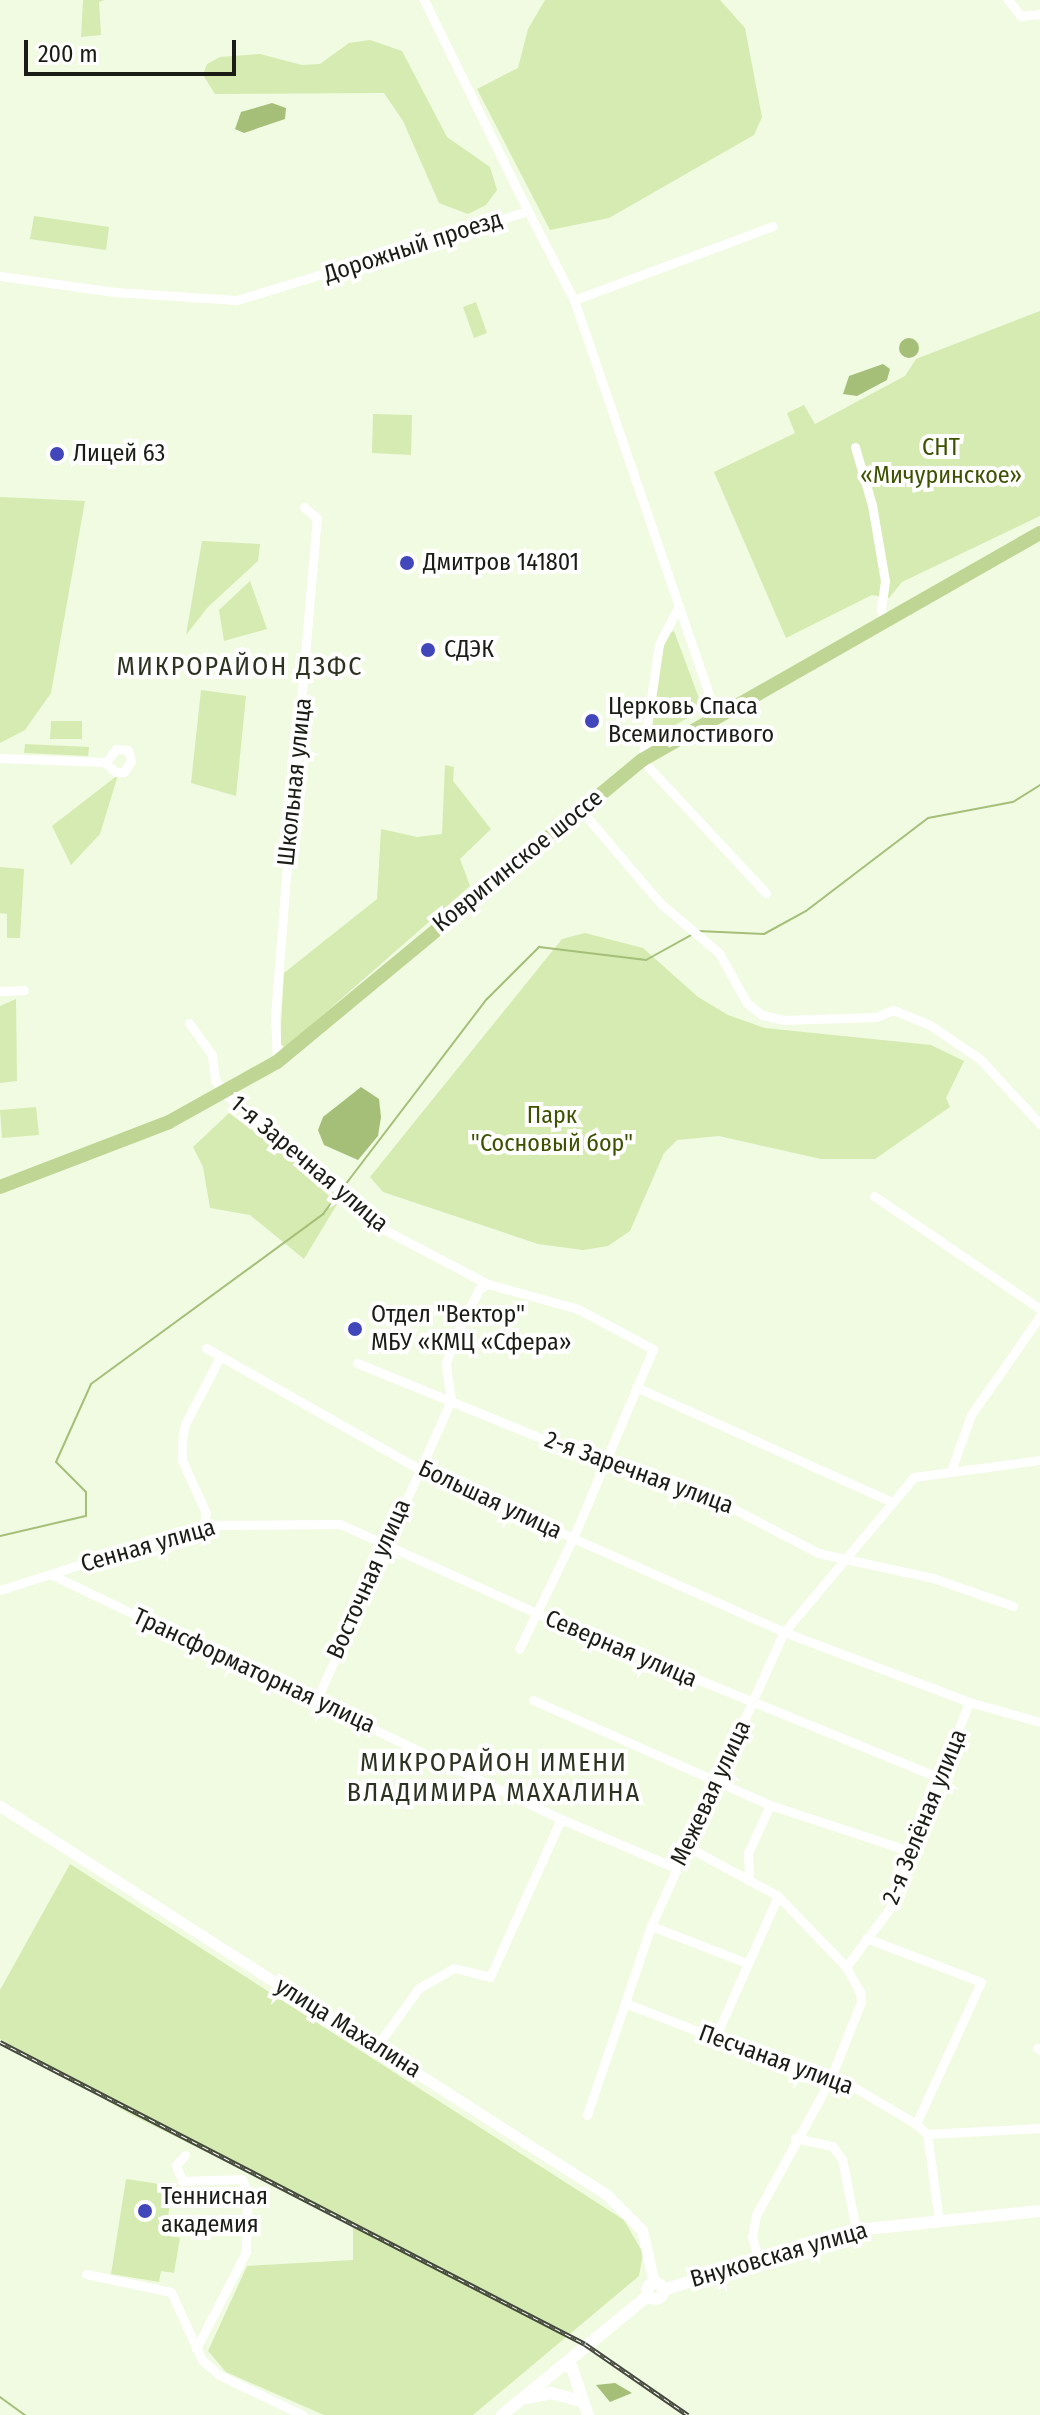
<!DOCTYPE html>
<meta charset="utf-8">
<style>
body{margin:0}
#map{position:relative;width:1040px;height:2415px;overflow:hidden;background:#f1fbe2;font-family:"Fira Sans Condensed",sans-serif}
div>[style]{position:absolute}
[style*='--x']{left:calc(var(--x)*1px);top:calc(var(--y)*1px);width:calc(var(--w)*1px);rotate:calc(var(--a)*1deg)}
.green>*{inset:0;background:#d5ebb1}
.water>*{inset:0;background:#a5bf79}
.round{border-radius:50%}
.stream>*{height:2px;margin:-1px;padding:0 1px;transform-origin:1px;border-radius:1px;background:#a5bf79}
.minor>*{height:9px;margin:-4.5px;padding:0 4.5px;transform-origin:4.5px;border-radius:4.5px;background:#fff}
.tertiary>*{height:11px;margin:-5.5px;padding:0 5.5px;transform-origin:5.5px;border-radius:5.5px;background:#fff}
.secondary>*{height:12px;margin:-6px;padding:0 6px;transform-origin:6px;border-radius:6px;background:#fff}
.secondary>.ring{margin:-6px;padding:0;box-sizing:content-box;background:none;border:12px solid #fff;border-radius:50%}
.primary>*{height:14px;margin:-7px;padding:0 7px;transform-origin:7px;border-radius:7px;background:#bfd593}
.rail>*{height:5px;margin-top:-2.5px;transform-origin:0;background:repeating-linear-gradient(90deg,#fff 0 6px,#43473c 0 12px);box-sizing:border-box;border-block:2px solid #43473c}
.dots>*{width:22px;height:22px;translate:-50% -50%;box-sizing:border-box;border:4px solid #fff;border-radius:50%}
span{translate:-50% -50%;white-space:nowrap;text-align:center;line-height:1.15;-webkit-text-stroke:8px #fff;paint-order:stroke}
.street-label{font-size:24px;color:#1a1d15}
.park-label{font-size:24px;color:#3d5200}
.poi-label{font-size:24px;color:#1a1d15}
.left{translate:0 -50%;text-align:left}
.neighbourhood-label{font-size:26px;color:#2c3320;letter-spacing:2px}
.scale{position:absolute;left:24px;top:40px;width:212px;height:36px;box-sizing:border-box;border:4px solid #1a1d15;border-top:0;padding-left:10px;font-size:24px;line-height:28px;white-space:nowrap;color:#1a1d15;-webkit-text-stroke:6px #fff;paint-order:stroke}
</style>
<div id="map">
<div class="green">
<div style="clip-path:polygon(83px 0,104px 0,99px 2px,101px 35px,81px 37px)"></div>
<div style="clip-path:polygon(545px 0,720px 0,745px 28px,762px 117px,754px 135px,609px 218px,550px 230px,477px 89px,518px 68px,528px 29px)"></div>
<div style="clip-path:polygon(370px 40px,402px 51px,447px 137px,490px 167px,497px 190px,486px 205px,468px 214px,439px 203px,403px 121px,384px 93px,215px 94px,203px 75px,207px 64px,220px 57px,260px 54px,302px 65px,320px 64px,349px 43px)"></div>
<div style="clip-path:polygon(34px 216px,109px 227px,106px 250px,30px 239px)"></div>
<div style="clip-path:polygon(476px 302px,487px 333px,474px 338px,463px 307px)"></div>
<div style="clip-path:polygon(1040px 311px,1040px 516px,902px 582px,889px 598px,872px 595px,786px 638px,714px 472px,795px 433px,787px 413px,804px 405px,815px 424px,905px 376px,916px 359px)"></div>
<div style="clip-path:polygon(373px 414px,412px 415px,411px 455px,372px 453px)"></div>
<div style="clip-path:polygon(0 497px,85px 501px,51px 693px,25px 730px,0 743px)"></div>
<div style="clip-path:polygon(202px 541px,260px 544px,258px 561px,208px 607px,186px 635px)"></div>
<div style="clip-path:polygon(250px 581px,267px 629px,224px 641px,219px 610px)"></div>
<div style="clip-path:polygon(674px 631px,703px 709px,648px 741px,665px 636px)"></div>
<div style="clip-path:polygon(201px 690px,246px 696px,236px 796px,191px 783px)"></div>
<div style="clip-path:polygon(51px 721px,82px 721px,82px 739px,50px 739px)"></div>
<div style="clip-path:polygon(25px 744px,89px 747px,88px 756px,24px 753px)"></div>
<div style="clip-path:polygon(445px 765px,454px 767px,453px 781px,491px 829px,460px 859px,470px 886px,285px 1048px,280px 1043px,284px 973px,377px 899px,381px 829px,417px 837px,442px 834px)"></div>
<div style="clip-path:polygon(118px 775px,100px 834px,71px 865px,52px 826px)"></div>
<div style="clip-path:polygon(0 867px,24px 869px,20px 938px,7px 938px,7px 914px,0 913px)"></div>
<div style="clip-path:polygon(585px 933px,643px 948px,698px 997px,728px 1015px,765px 1028px,931px 1045px,964px 1061px,946px 1098px,950px 1107px,875px 1159px,821px 1159px,719px 1136px,677px 1140px,664px 1153px,630px 1231px,608px 1246px,583px 1250px,538px 1244px,383px 1192px,370px 1177px,562px 939px)"></div>
<div style="clip-path:polygon(16px 999px,17px 1081px,0 1083px,0 1006px)"></div>
<div style="clip-path:polygon(36px 1107px,39px 1135px,2px 1138px,0 1110px)"></div>
<div style="clip-path:polygon(229px 1113px,342px 1196px,304px 1259px,250px 1215px,210px 1208px,203px 1167px,193px 1147px)"></div>
<div style="clip-path:polygon(70px 1864px,624px 2220px,643px 2253px,639px 2276px,473px 2415px,324px 2415px,226px 2372px,208px 2351px,247px 2266px,353px 2260px,353px 2225px,130px 2114px,0 2039px,0 1990px)"></div>
<div style="clip-path:polygon(126px 2179px,173px 2186px,165px 2235px,180px 2238px,174px 2273px,161px 2271px,159px 2282px,111px 2274px)"></div>
</div>
<div class="water">
<div style="clip-path:polygon(272px 103px,286px 108px,285px 119px,244px 133px,235px 129px,241px 112px)"></div>
<div class="round" style="left:899px;top:338px;width:20px;height:20px"></div>
<div style="clip-path:polygon(883px 364px,890px 369px,887px 380px,857px 396px,843px 394px,849px 376px)"></div>
<div style="clip-path:polygon(361px 1087px,379px 1099px,381px 1117px,378px 1136px,358px 1160px,324px 1145px,318px 1130px,323px 1117px)"></div>
<div style="clip-path:polygon(615px 2383px,632px 2393px,610px 2402px,596px 2385px)"></div>
</div>
<div class="stream">
<div style="--x:698;--y:931;--w:66;--a:2.6"></div>
<div style="--x:764;--y:934;--w:48;--a:-28.7"></div>
<div style="--x:806;--y:911;--w:153;--a:-37.3"></div>
<div style="--x:928;--y:818;--w:86;--a:-10.7"></div>
<div style="--x:1013;--y:802;--w:32;--a:-32"></div>
<div style="--x:342;--y:1189;--w:239;--a:-52.7"></div>
<div style="--x:487;--y:999;--w:74;--a:-45"></div>
<div style="--x:539;--y:947;--w:108;--a:6.9"></div>
<div style="--x:646;--y:960;--w:54;--a:-29"></div>
<div style="--x:0;--y:1536;--w:88;--a:-13.1"></div>
<div style="--x:86;--y:1516;--w:24;--a:-90"></div>
<div style="--x:86;--y:1492;--w:42;--a:-135"></div>
<div style="--x:56;--y:1462;--w:85;--a:-65.8"></div>
<div style="--x:91;--y:1384;--w:288;--a:-36.2"></div>
<div style="--x:323;--y:1214;--w:25;--a:-53"></div>
<div style="--x:0;--y:2397;--w:31;--a:36"></div>
</div>
<div class="minor">
<div style="--x:424;--y:0;--w:235;--a:63.8"></div>
<div style="--x:1008;--y:0;--w:21;--a:51"></div>
<div style="--x:1021;--y:16;--w:19;--a:-6"></div>
<div style="--x:0;--y:276;--w:116;--a:7.9"></div>
<div style="--x:115;--y:292;--w:122;--a:3.8"></div>
<div style="--x:237;--y:300;--w:304;--a:-17"></div>
<div style="--x:528;--y:211;--w:100;--a:62.7"></div>
<div style="--x:574;--y:300;--w:441;--a:71.1"></div>
<div style="--x:574;--y:300;--w:212;--a:-20.4"></div>
<div style="--x:855;--y:447;--w:60;--a:73.7"></div>
<div style="--x:872;--y:505;--w:77;--a:80.3"></div>
<div style="--x:885;--y:581;--w:29;--a:98"></div>
<div style="--x:881;--y:610;--w:13;--a:63"></div>
<div style="--x:679;--y:606;--w:43;--a:117.8"></div>
<div style="--x:659;--y:644;--w:117;--a:98.3"></div>
<div style="--x:642;--y:760;--w:182;--a:47"></div>
<div style="--x:0;--y:758;--w:104;--a:2.2"></div>
<div style="--x:104;--y:762;--w:16;--a:40"></div>
<div style="--x:116;--y:772;--w:8;--a:0"></div>
<div style="--x:124;--y:772;--w:13;--a:-58"></div>
<div style="--x:131;--y:761;--w:11;--a:-105"></div>
<div style="--x:128;--y:750;--w:12;--a:-175"></div>
<div style="--x:116;--y:749;--w:18;--a:128"></div>
<div style="--x:580;--y:809;--w:123;--a:49.6"></div>
<div style="--x:660;--y:903;--w:77;--a:40.3"></div>
<div style="--x:719;--y:953;--w:57;--a:60.8"></div>
<div style="--x:747;--y:1003;--w:19;--a:39"></div>
<div style="--x:762;--y:1015;--w:23;--a:13"></div>
<div style="--x:784;--y:1020;--w:92;--a:-1.9"></div>
<div style="--x:876;--y:1017;--w:18;--a:-22"></div>
<div style="--x:893;--y:1010;--w:40;--a:22"></div>
<div style="--x:930;--y:1025;--w:60;--a:34.2"></div>
<div style="--x:980;--y:1059;--w:88;--a:47.3"></div>
<div style="--x:0;--y:991;--w:24;--a:-2"></div>
<div style="--x:189;--y:1023;--w:39;--a:54"></div>
<div style="--x:212;--y:1055;--w:25;--a:83"></div>
<div style="--x:215;--y:1080;--w:17;--a:54"></div>
<div style="--x:225;--y:1094;--w:210;--a:40.4"></div>
<div style="--x:385;--y:1230;--w:116;--a:27.7"></div>
<div style="--x:488;--y:1284;--w:93;--a:15.5"></div>
<div style="--x:578;--y:1309;--w:85;--a:28.1"></div>
<div style="--x:653;--y:1349;--w:205;--a:112.9"></div>
<div style="--x:573;--y:1538;--w:123;--a:115.9"></div>
<div style="--x:277;--y:1062;--w:45;--a:-92.5"></div>
<div style="--x:275;--y:1017;--w:128;--a:-85.5"></div>
<div style="--x:285;--y:889;--w:372;--a:-85.1"></div>
<div style="--x:317;--y:518;--w:17;--a:-140"></div>
<div style="--x:874;--y:1196;--w:201;--a:34.2"></div>
<div style="--x:206;--y:1348;--w:245;--a:29.6"></div>
<div style="--x:419;--y:1469;--w:169;--a:24.1"></div>
<div style="--x:573;--y:1538;--w:231;--a:24"></div>
<div style="--x:784;--y:1632;--w:198;--a:20.7"></div>
<div style="--x:969;--y:1702;--w:74;--a:15.7"></div>
<div style="--x:357;--y:1363;--w:267;--a:22.2"></div>
<div style="--x:604;--y:1464;--w:79;--a:20.7"></div>
<div style="--x:678;--y:1492;--w:33;--a:9"></div>
<div style="--x:711;--y:1497;--w:121;--a:27.6"></div>
<div style="--x:818;--y:1553;--w:118;--a:12.3"></div>
<div style="--x:933;--y:1578;--w:85;--a:19.3"></div>
<div style="--x:636;--y:1387;--w:281;--a:24.2"></div>
<div style="--x:952;--y:1468;--w:56;--a:-70.3"></div>
<div style="--x:971;--y:1415;--w:121;--a:-55.1"></div>
<div style="--x:204;--y:1525;--w:12;--a:-81"></div>
<div style="--x:206;--y:1513;--w:58;--a:-114.4"></div>
<div style="--x:182;--y:1460;--w:19;--a:-90"></div>
<div style="--x:182;--y:1441;--w:17;--a:-80"></div>
<div style="--x:185;--y:1424;--w:73;--a:-62.4"></div>
<div style="--x:50;--y:1574;--w:567;--a:25.62"></div>
<div style="--x:561;--y:1819;--w:125;--a:23.1"></div>
<div style="--x:0;--y:1590;--w:214;--a:-17.7"></div>
<div style="--x:204;--y:1525;--w:136;--a:-0.4"></div>
<div style="--x:340;--y:1524;--w:217;--a:24.4"></div>
<div style="--x:538;--y:1614;--w:436;--a:22.2"></div>
<div style="--x:533;--y:1700;--w:259;--a:23.9"></div>
<div style="--x:770;--y:1805;--w:146;--a:18.3"></div>
<div style="--x:316;--y:1701;--w:330;--a:-65.8"></div>
<div style="--x:451;--y:1400;--w:37;--a:-98"></div>
<div style="--x:446;--y:1363;--w:20;--a:-72"></div>
<div style="--x:452;--y:1344;--w:61;--a:-63.9"></div>
<div style="--x:479;--y:1289;--w:10;--a:-29"></div>
<div style="--x:686;--y:1846;--w:105;--a:28.5"></div>
<div style="--x:778;--y:1896;--w:98;--a:46.2"></div>
<div style="--x:846;--y:1967;--w:29;--a:61"></div>
<div style="--x:860;--y:1992;--w:10;--a:84"></div>
<div style="--x:861;--y:2002;--w:84;--a:111.7"></div>
<div style="--x:830;--y:2080;--w:154;--a:118.7"></div>
<div style="--x:756;--y:2215;--w:22;--a:100"></div>
<div style="--x:752;--y:2237;--w:21;--a:73"></div>
<div style="--x:749;--y:1878;--w:25;--a:-92"></div>
<div style="--x:748;--y:1853;--w:53;--a:-65.4"></div>
<div style="--x:651;--y:1926;--w:103;--a:21.1"></div>
<div style="--x:866;--y:1938;--w:123;--a:20.9"></div>
<div style="--x:981;--y:1982;--w:156;--a:114.6"></div>
<div style="--x:846;--y:1967;--w:74;--a:-53.3"></div>
<div style="--x:890;--y:1908;--w:221;--a:-69"></div>
<div style="--x:625;--y:2003;--w:186;--a:21.1"></div>
<div style="--x:799;--y:2070;--w:44;--a:13.1"></div>
<div style="--x:842;--y:2080;--w:86;--a:30.7"></div>
<div style="--x:916;--y:2124;--w:15;--a:42"></div>
<div style="--x:927;--y:2134;--w:87;--a:82.1"></div>
<div style="--x:715;--y:2038;--w:155;--a:-66.1"></div>
<div style="--x:376;--y:2047;--w:73;--a:-53.9"></div>
<div style="--x:419;--y:1988;--w:40;--a:-29.7"></div>
<div style="--x:454;--y:1968;--w:37;--a:14"></div>
<div style="--x:490;--y:1977;--w:173;--a:-65.8"></div>
<div style="--x:1037;--y:2048;--w:4;--a:34"></div>
<div style="--x:587;--y:2115;--w:200;--a:-71.3"></div>
<div style="--x:651;--y:1926;--w:323;--a:-65.7"></div>
<div style="--x:784;--y:1632;--w:202;--a:-50"></div>
<div style="--x:914;--y:1477;--w:127;--a:-7.7"></div>
<div style="--x:927;--y:2134;--w:113;--a:-3"></div>
<div style="--x:795;--y:2138;--w:38;--a:12"></div>
<div style="--x:832;--y:2146;--w:16;--a:52"></div>
<div style="--x:842;--y:2159;--w:72;--a:78.8"></div>
<div style="--x:185;--y:2155;--w:13;--a:132"></div>
<div style="--x:176;--y:2165;--w:17;--a:69"></div>
<div style="--x:182;--y:2181;--w:60;--a:-1.9"></div>
<div style="--x:242;--y:2179;--w:16;--a:72"></div>
<div style="--x:247;--y:2194;--w:58;--a:91"></div>
<div style="--x:246;--y:2252;--w:109;--a:117.3"></div>
<div style="--x:86;--y:2274;--w:87;--a:12"></div>
<div style="--x:171;--y:2292;--w:75;--a:65.5"></div>
<div style="--x:202;--y:2360;--w:23;--a:41"></div>
<div style="--x:219;--y:2375;--w:93;--a:25.5"></div>
</div>
<div class="tertiary">
<div style="--x:0;--y:1806;--w:721;--a:32.65"></div>
<div style="--x:607;--y:2195;--w:49;--a:45"></div>
<div style="--x:642;--y:2230;--w:54;--a:77.2"></div>
</div>
<div class="secondary">
<div class="ring" style="left:647px;top:2283px;width:4px;height:4px"></div>
<div style="--x:663;--y:2290;--w:202;--a:-17.3"></div>
<div style="--x:856;--y:2230;--w:185;--a:-5.9"></div>
<div style="--x:564;--y:2365;--w:9;--a:21"></div>
<div style="--x:572;--y:2368;--w:50;--a:71.2"></div>
<div style="--x:528;--y:2398;--w:24;--a:-12"></div>
<div style="--x:551;--y:2393;--w:30;--a:15"></div>
<div style="--x:502;--y:2415;--w:188;--a:-39.2"></div>
</div>
<div class="primary">
<div style="--x:0;--y:1187;--w:181;--a:-21"></div>
<div style="--x:169;--y:1122;--w:124;--a:-29.1"></div>
<div style="--x:277;--y:1062;--w:474;--a:-39.6"></div>
<div style="--x:642;--y:760;--w:458;--a:-29.7"></div>
</div>
<div class="rail">
<div style="--x:0;--y:2042;--w:658;--a:27.3"></div>
<div style="--x:585;--y:2344;--w:125;--a:34.6"></div>
</div>
<div class="dots">
<div style="left:57px;top:454px;background:#4146bb"></div>
<div style="left:407px;top:563px;background:#4146bb"></div>
<div style="left:428px;top:650px;background:#4146bb"></div>
<div style="left:592px;top:721px;background:#4146bb"></div>
<div style="left:355px;top:1329px;background:#4146bb"></div>
<div style="left:145px;top:2211px;background:#4146bb"></div>
</div>
<div class="street-label">
<span style="left:413px;top:247px;rotate:-18deg">Дорожный проезд</span>
<span style="left:295px;top:782px;rotate:-84deg">Школьная улица</span>
<span style="left:518px;top:861px;rotate:-39deg">Ковригинское шоссе</span>
<span style="left:309px;top:1164px;rotate:40deg">1-я Заречная улица</span>
<span style="left:639px;top:1473px;rotate:20deg">2-я Заречная улица</span>
<span style="left:490px;top:1500px;rotate:25deg">Большая улица</span>
<span style="left:148px;top:1546px;rotate:-16deg">Сенная улица</span>
<span style="left:369px;top:1579px;rotate:-66deg">Восточная улица</span>
<span style="left:621px;top:1649px;rotate:23deg">Северная улица</span>
<span style="left:254px;top:1671px;rotate:25deg">Трансформаторная улица</span>
<span style="left:711px;top:1793px;rotate:-65deg">Межевая улица</span>
<span style="left:925px;top:1817px;rotate:-68deg">2-я Зелёная улица</span>
<span style="left:348px;top:2028px;rotate:32deg">улица Махалина</span>
<span style="left:776px;top:2060px;rotate:20deg">Песчаная улица</span>
<span style="left:779px;top:2255px;rotate:-16deg">Внуковская улица</span>
</div>
<div class="park-label">
<span style="left:941px;top:462px">СНТ<br>«Мичуринское»</span>
<span style="left:552px;top:1130px">Парк<br>"Сосновый бор"</span>
</div>
<div class="poi-label">
<span class="left" style="left:73px;top:454px">Лицей 63</span>
<span class="left" style="left:423px;top:563px">Дмитров 141801</span>
<span class="left" style="left:444px;top:650px">СДЭК</span>
<span class="left" style="left:608px;top:721px">Церковь Спаса<br>Всемилостивого</span>
<span class="left" style="left:371px;top:1329px">Отдел "Вектор"<br>МБУ «КМЦ «Сфера»</span>
<span class="left" style="left:161px;top:2211px">Теннисная<br>академия</span>
</div>
<div class="neighbourhood-label">
<span style="left:240px;top:667px">МИКРОРАЙОН ДЗФС</span>
<span style="left:494px;top:1778px">МИКРОРАЙОН ИМЕНИ<br>ВЛАДИМИРА МАХАЛИНА</span>
</div>
<div class="scale">200 m</div>
</div>
